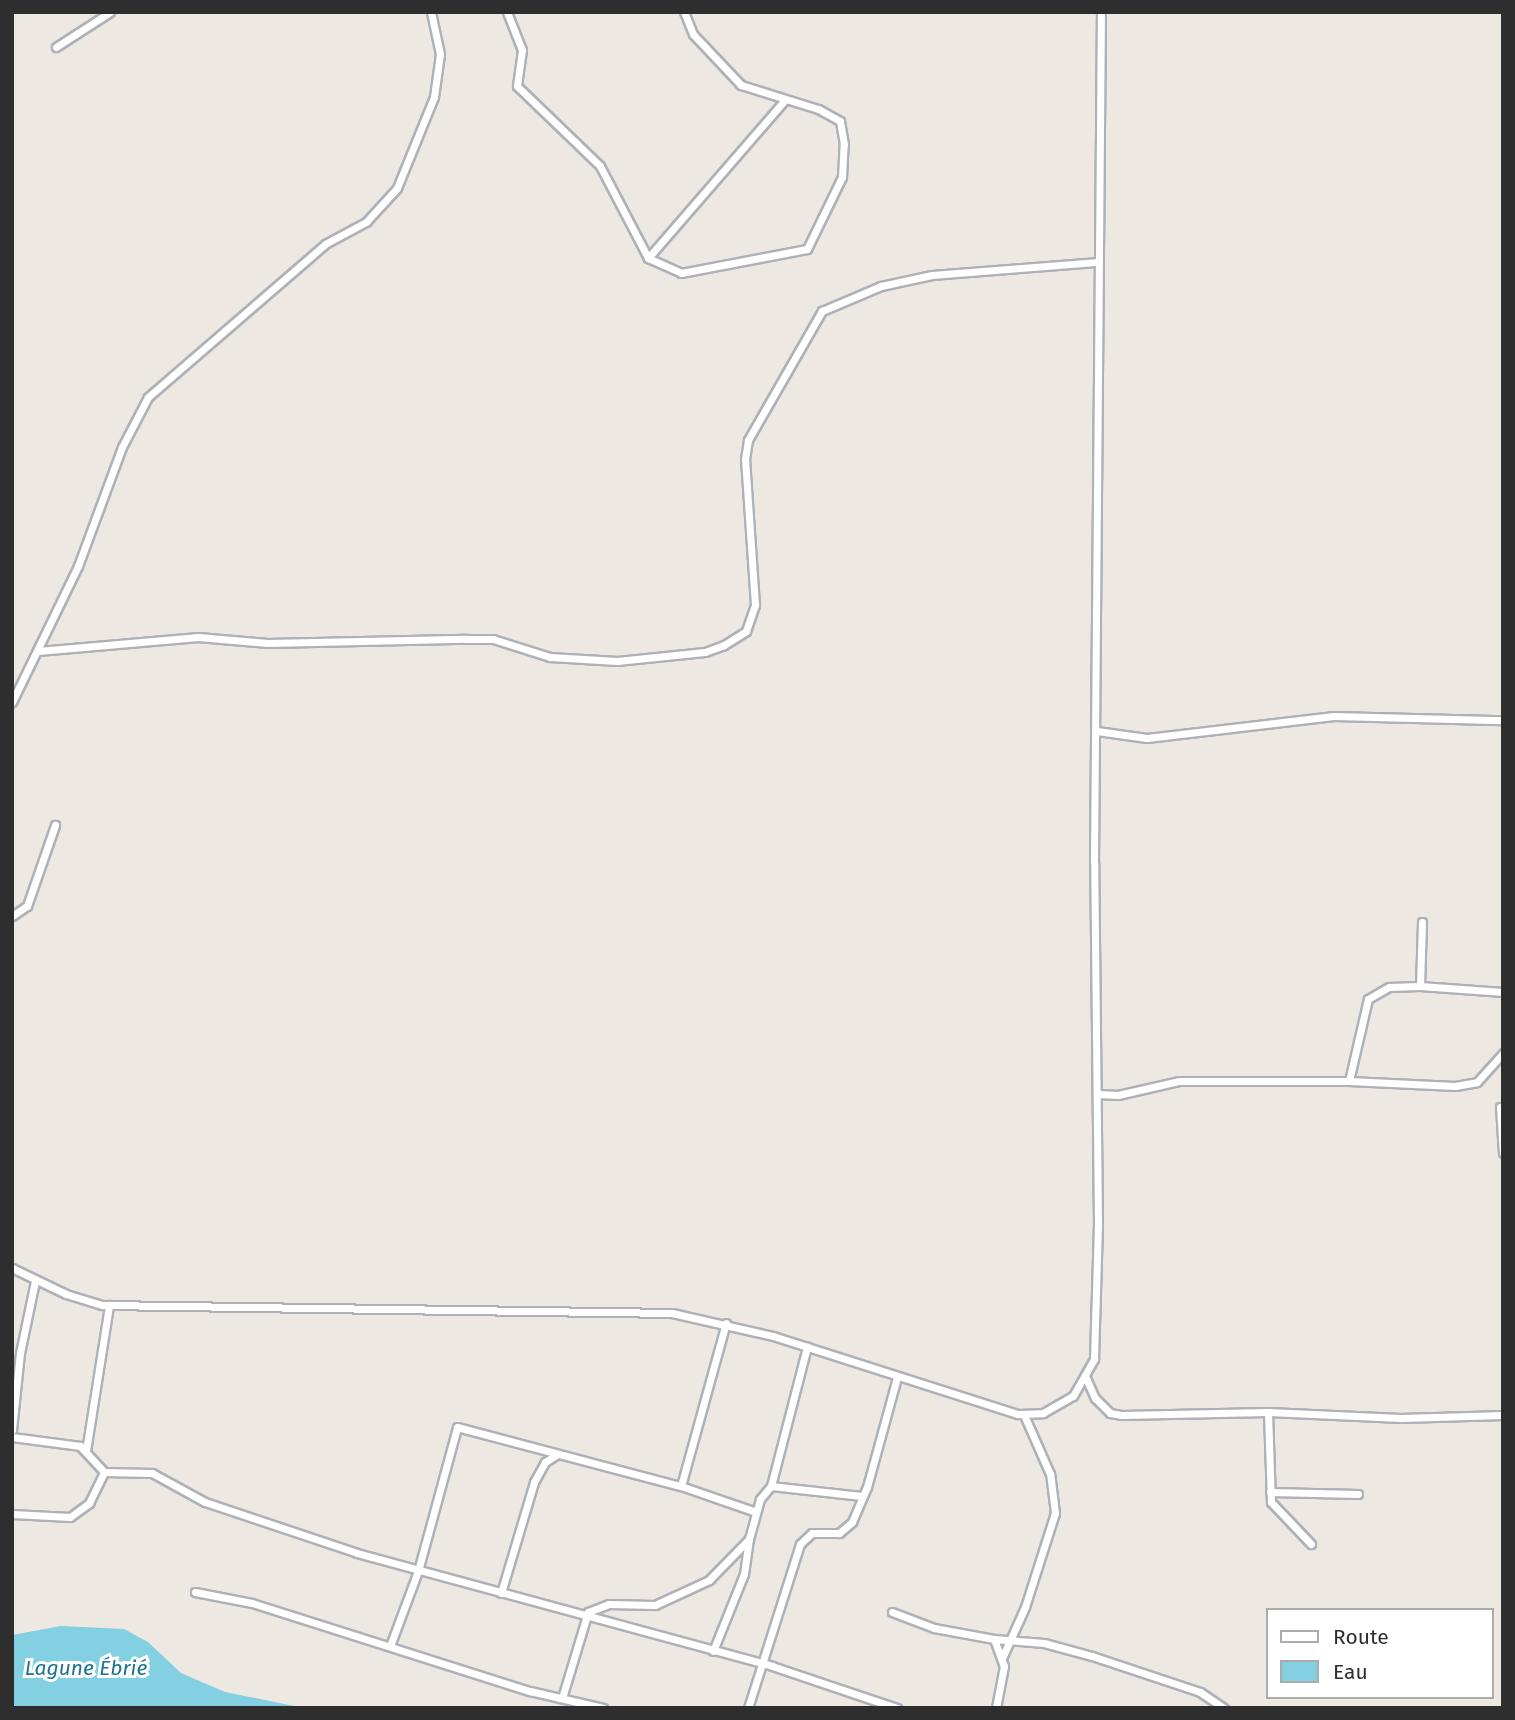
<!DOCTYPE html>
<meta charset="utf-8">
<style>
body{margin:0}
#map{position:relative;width:1515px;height:1720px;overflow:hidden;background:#ede8e2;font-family:"Fira Sans",sans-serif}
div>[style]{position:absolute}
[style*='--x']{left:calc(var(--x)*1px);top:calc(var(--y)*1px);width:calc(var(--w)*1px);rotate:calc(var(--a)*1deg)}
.water>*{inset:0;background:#82d0e2}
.roads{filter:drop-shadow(2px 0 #aeb1b8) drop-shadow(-2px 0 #aeb1b8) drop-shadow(0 2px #aeb1b8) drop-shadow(0 -2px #aeb1b8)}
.street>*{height:7px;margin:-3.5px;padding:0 3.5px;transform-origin:3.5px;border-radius:3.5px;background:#fff}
span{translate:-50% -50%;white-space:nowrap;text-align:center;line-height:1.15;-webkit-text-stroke:6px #fff;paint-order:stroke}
.water-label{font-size:21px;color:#1d7292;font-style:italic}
.frame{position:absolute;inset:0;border:14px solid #2e2e2e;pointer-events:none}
.legend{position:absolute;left:1266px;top:1608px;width:228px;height:91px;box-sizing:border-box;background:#fff;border:2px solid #ababab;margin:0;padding:9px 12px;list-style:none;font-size:21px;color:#2e2e2e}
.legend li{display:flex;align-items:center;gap:14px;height:35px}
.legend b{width:35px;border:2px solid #ababab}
</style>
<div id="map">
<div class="water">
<div style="clip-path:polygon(61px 1626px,124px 1629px,148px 1642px,181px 1673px,225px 1692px,304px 1708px,12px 1708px,12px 1635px)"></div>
</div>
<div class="roads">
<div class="street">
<div style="--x:507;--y:12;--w:41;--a:68.5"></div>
<div style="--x:522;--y:50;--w:36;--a:98"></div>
<div style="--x:517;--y:86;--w:115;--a:43.9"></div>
<div style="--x:600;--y:166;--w:104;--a:62.4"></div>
<div style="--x:648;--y:258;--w:36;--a:24"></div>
<div style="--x:681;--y:273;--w:128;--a:-10.8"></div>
<div style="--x:807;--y:249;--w:80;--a:-64.1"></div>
<div style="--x:842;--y:177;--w:33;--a:-87"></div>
<div style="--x:844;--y:144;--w:23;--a:-100"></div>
<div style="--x:840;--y:121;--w:25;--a:-151"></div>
<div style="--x:818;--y:109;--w:81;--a:-162.7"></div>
<div style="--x:741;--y:85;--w:70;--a:-133.3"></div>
<div style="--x:693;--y:34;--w:24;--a:-112"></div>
<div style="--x:56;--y:47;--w:64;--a:-32.9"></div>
<div style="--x:648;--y:258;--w:209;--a:-49.1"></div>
<div style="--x:38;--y:651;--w:161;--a:-5"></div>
<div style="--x:198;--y:637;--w:70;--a:4.9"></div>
<div style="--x:268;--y:643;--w:198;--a:-1.2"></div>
<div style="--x:466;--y:639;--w:27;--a:0"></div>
<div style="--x:493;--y:639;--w:60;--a:17.5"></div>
<div style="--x:550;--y:657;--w:67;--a:3.4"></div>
<div style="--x:617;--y:661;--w:88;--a:-5.8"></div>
<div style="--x:705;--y:652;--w:20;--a:-20"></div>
<div style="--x:724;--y:645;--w:26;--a:-32"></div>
<div style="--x:746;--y:631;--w:28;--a:-71"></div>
<div style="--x:755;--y:605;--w:146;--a:-93.9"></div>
<div style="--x:745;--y:459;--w:19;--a:-81"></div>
<div style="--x:748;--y:440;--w:149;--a:-60.2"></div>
<div style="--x:822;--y:311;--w:64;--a:-23"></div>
<div style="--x:881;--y:286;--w:52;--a:-12.2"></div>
<div style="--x:932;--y:275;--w:167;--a:-4.5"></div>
<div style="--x:12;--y:702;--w:151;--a:-64.1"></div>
<div style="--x:78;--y:566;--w:127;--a:-69.7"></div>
<div style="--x:122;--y:447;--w:56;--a:-62.5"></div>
<div style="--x:148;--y:397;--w:234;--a:-40.8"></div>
<div style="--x:325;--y:244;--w:47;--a:-28.2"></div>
<div style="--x:366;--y:222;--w:46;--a:-47.6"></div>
<div style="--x:397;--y:188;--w:98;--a:-67.9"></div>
<div style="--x:434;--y:97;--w:43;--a:-82.1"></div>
<div style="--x:440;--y:54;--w:43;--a:-102.1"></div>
<div style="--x:1097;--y:731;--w:50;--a:8"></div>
<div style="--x:1147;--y:738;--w:188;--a:-6.7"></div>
<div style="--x:1334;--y:716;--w:169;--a:1.4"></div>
<div style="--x:12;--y:916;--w:18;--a:-34"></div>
<div style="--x:27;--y:906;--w:86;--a:-70.9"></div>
<div style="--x:1420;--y:986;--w:83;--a:4.1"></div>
<div style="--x:1349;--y:1081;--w:106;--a:2.7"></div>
<div style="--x:1455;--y:1086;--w:22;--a:-10"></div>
<div style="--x:1477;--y:1082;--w:39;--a:-48"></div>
<div style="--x:1098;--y:1094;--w:20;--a:3"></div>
<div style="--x:1118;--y:1095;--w:63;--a:-12.9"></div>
<div style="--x:1179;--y:1081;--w:170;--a:0"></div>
<div style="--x:1349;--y:1081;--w:84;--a:-77"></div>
<div style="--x:1368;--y:999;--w:24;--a:-30"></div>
<div style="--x:1389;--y:987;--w:31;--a:-2"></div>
<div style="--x:1420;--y:986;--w:64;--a:-88.2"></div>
<div style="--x:1500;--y:1107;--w:46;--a:86.3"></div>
<div style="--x:12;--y:1268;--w:60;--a:25.7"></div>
<div style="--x:66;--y:1294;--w:38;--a:17"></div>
<div style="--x:102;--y:1305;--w:570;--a:0.8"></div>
<div style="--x:672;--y:1313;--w:104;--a:12.8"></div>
<div style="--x:773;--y:1336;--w:257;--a:17.7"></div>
<div style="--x:1018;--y:1414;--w:25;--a:-2"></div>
<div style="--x:1043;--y:1413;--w:34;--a:-30"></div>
<div style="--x:1073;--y:1396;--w:43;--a:-60.4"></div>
<div style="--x:1094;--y:1359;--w:135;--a:-88.3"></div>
<div style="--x:1098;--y:1224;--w:362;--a:-90.6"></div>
<div style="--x:1094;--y:862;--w:850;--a:-89.53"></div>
<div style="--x:1086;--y:1378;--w:22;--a:66"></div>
<div style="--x:1095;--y:1398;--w:21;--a:45"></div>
<div style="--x:1110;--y:1413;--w:11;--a:10"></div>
<div style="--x:1121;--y:1415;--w:147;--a:-1.2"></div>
<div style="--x:1268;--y:1412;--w:133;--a:2.6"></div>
<div style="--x:1401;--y:1418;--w:102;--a:-1.7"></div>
<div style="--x:1268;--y:1412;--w:90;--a:88.1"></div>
<div style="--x:1271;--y:1502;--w:58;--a:46.4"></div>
<div style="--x:12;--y:1430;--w:77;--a:-84.1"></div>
<div style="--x:20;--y:1353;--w:74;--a:-78.2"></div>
<div style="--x:12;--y:1437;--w:69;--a:7.5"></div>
<div style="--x:80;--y:1446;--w:35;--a:47"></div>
<div style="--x:104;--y:1472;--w:48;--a:1.2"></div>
<div style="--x:152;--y:1473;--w:60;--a:28.7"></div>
<div style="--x:205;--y:1502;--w:160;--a:18.5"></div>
<div style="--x:357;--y:1553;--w:430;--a:15.2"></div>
<div style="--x:772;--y:1666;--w:132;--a:18.6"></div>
<div style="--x:86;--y:1451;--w:148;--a:-81"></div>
<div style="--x:681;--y:1486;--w:169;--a:-74.6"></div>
<div style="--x:771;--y:1486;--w:144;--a:-75.5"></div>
<div style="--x:1270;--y:1492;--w:88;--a:1.3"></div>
<div style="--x:12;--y:1514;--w:58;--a:3"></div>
<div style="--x:70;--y:1517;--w:24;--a:-36"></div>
<div style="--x:89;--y:1503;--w:34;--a:-64"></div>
<div style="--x:195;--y:1592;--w:58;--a:10.9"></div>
<div style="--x:252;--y:1603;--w:292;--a:17.6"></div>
<div style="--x:530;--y:1691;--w:75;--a:13.1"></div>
<div style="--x:501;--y:1593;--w:116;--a:-73.4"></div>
<div style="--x:534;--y:1482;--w:23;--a:-61"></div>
<div style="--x:545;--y:1462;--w:13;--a:-32"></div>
<div style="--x:892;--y:1612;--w:45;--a:20.9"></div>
<div style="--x:934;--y:1628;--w:61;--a:10.4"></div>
<div style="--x:994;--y:1639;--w:29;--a:70"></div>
<div style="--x:1004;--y:1666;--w:43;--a:100.8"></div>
<div style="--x:994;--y:1639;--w:50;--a:4.6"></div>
<div style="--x:1044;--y:1643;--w:50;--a:15.2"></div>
<div style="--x:1092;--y:1656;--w:114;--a:18.4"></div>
<div style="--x:1200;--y:1692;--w:29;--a:34"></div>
<div style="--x:390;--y:1646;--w:80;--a:-69.5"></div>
<div style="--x:418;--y:1571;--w:149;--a:-74.8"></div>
<div style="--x:457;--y:1427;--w:232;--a:14.8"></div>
<div style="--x:681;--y:1486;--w:79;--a:19.1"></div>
<div style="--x:713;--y:1651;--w:83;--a:-68.1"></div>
<div style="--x:744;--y:1574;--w:35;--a:-82"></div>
<div style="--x:1003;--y:1656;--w:54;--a:-65.8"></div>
<div style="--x:1025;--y:1607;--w:99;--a:-72.3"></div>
<div style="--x:1055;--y:1513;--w:39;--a:-97"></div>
<div style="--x:1050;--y:1474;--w:64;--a:-113.8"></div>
<div style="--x:562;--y:1698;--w:90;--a:-73.2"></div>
<div style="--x:588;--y:1612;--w:22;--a:-21"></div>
<div style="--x:609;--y:1604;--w:46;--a:1.2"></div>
<div style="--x:655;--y:1605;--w:60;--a:-24.8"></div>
<div style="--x:709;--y:1580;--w:57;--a:-45.7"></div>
<div style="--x:749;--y:1539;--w:41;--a:-74.6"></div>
<div style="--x:760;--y:1499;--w:17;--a:-50"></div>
<div style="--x:771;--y:1486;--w:91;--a:6.3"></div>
<div style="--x:748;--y:1708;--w:172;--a:-72.4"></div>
<div style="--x:800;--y:1544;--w:16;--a:-43"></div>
<div style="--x:812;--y:1533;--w:27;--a:0"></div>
<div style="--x:839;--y:1533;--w:17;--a:-40"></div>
<div style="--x:852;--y:1522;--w:38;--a:-67"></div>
<div style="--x:867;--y:1487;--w:114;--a:-74.7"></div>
</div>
</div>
<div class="water-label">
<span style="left:86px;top:1668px">Lagune Ébrié</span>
</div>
<div class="frame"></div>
<ul class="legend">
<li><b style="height:9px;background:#fff"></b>Route</li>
<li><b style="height:19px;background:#82d0e2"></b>Eau</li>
</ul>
</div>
